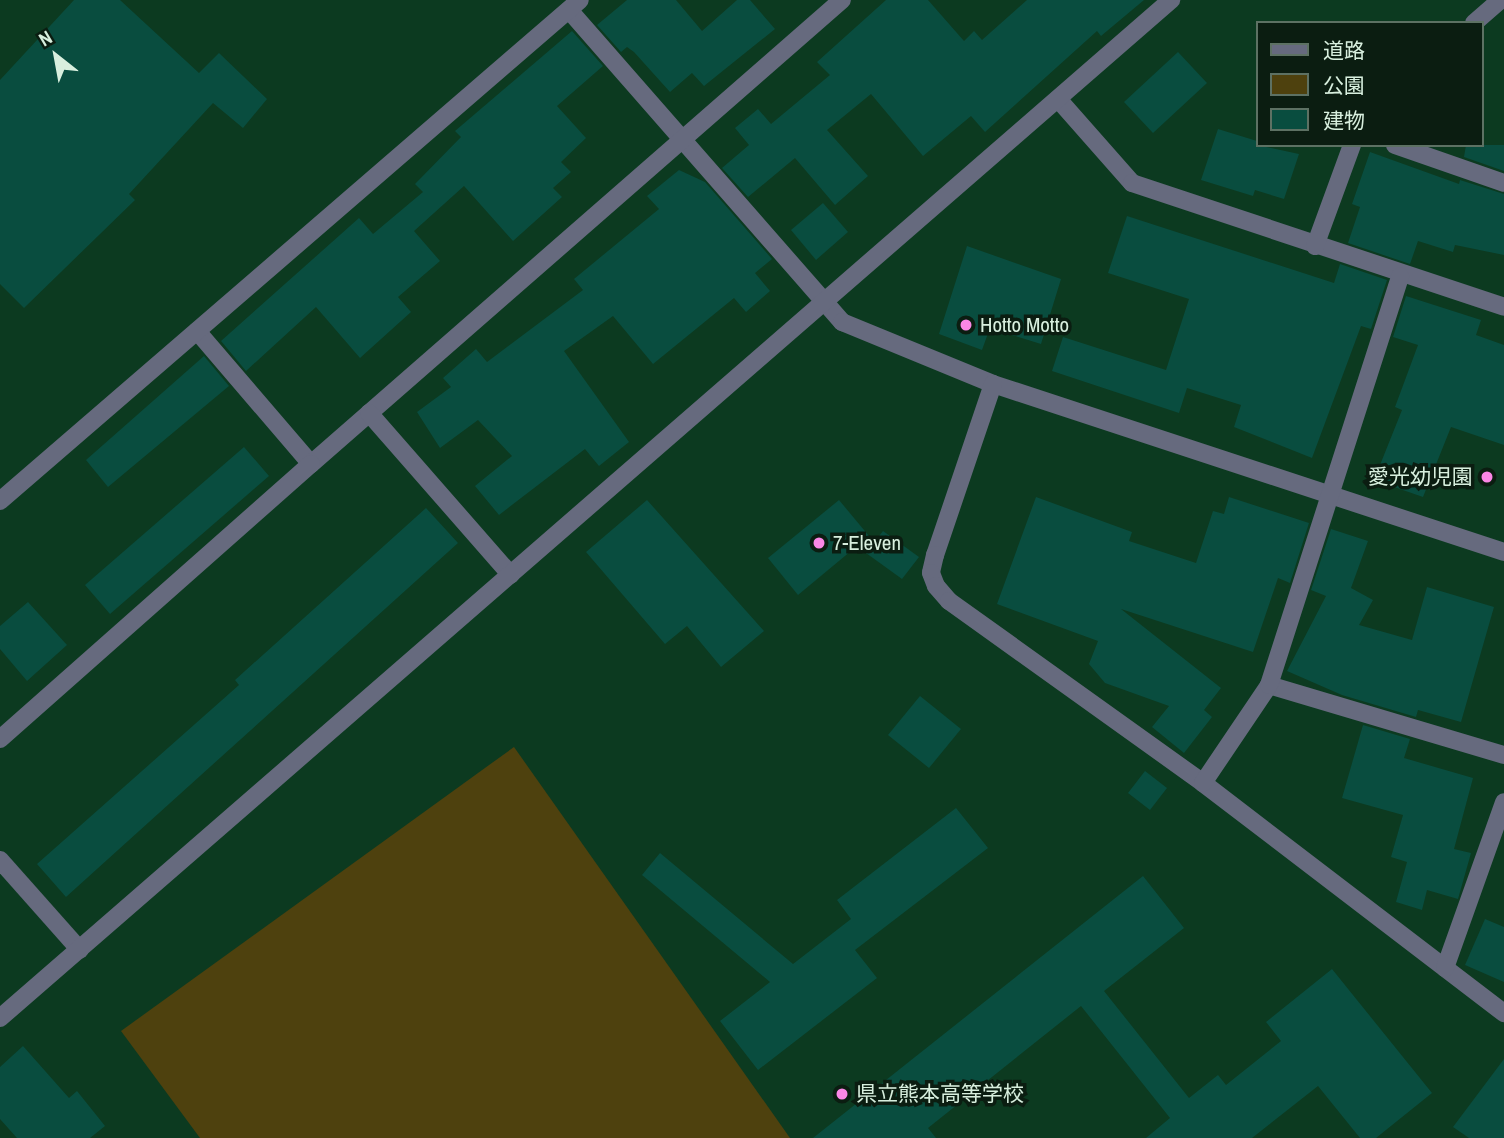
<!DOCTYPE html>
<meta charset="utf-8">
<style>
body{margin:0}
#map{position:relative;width:1504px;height:1138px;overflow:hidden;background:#0c3a20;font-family:"Archivo Narrow","Noto Sans JP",sans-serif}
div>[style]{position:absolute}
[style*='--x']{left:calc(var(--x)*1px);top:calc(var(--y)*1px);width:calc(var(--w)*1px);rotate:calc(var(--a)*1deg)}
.green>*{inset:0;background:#4e410e}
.building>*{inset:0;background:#094d3f}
.minor>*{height:18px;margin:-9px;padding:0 9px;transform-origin:9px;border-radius:9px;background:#666a7e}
.dots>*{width:19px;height:19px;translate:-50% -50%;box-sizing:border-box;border:4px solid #0b1d11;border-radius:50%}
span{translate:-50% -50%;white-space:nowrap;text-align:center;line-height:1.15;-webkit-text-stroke:7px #0b1d11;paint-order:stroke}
.poi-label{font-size:21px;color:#d8efde}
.left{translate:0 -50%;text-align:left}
.right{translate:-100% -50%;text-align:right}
.legend{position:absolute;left:1256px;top:21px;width:228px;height:126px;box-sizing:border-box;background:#0b1d11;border:2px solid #5d7163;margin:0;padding:9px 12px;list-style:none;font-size:21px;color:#d8efde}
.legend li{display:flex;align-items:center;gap:14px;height:35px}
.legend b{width:35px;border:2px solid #5d7163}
.north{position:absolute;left:21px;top:21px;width:70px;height:70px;-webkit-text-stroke:5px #0b1d11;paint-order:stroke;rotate:329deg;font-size:19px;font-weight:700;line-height:28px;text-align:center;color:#d8efde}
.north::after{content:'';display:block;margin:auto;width:24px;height:32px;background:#d8efde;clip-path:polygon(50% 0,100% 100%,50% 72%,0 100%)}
</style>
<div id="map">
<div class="green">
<div style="clip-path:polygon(514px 747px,790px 1138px,200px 1138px,121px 1031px)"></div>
</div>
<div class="building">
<div style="clip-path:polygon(74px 0,120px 0,199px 73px,219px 53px,267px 99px,243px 128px,213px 103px,129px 194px,135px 200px,24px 308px,0 284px,0 80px)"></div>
<div style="clip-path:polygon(627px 0,676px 0,702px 31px,737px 0,750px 0,775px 29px,704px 86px,692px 73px,670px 92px,634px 52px,627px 47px,621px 52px,597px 25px)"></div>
<div style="clip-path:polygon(886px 0,928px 0,964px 41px,974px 31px,982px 40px,1027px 0,1144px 0,1101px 36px,1097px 31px,985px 132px,971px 116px,923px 156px,871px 94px,827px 130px,868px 176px,835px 205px,795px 158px,748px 197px,722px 168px,749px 145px,735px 128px,758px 109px,771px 124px,830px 75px,817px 62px)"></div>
<div style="clip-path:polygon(572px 31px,603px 66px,557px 106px,586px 138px,561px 162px,571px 172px,553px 188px,562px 197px,513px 241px,464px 186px,414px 231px,440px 261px,398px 297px,411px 312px,360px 358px,316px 307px,246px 371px,221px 341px,359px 218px,373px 234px,423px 192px,415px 184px,461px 137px,455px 131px)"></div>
<div style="clip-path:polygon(1178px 52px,1207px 83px,1153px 133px,1124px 102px)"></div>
<div style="clip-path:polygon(1218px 129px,1257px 141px,1257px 145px,1299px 154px,1284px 199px,1255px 190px,1253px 196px,1201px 180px)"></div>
<div style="clip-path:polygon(1466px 145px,1504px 145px,1504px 171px,1464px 157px)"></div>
<div style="clip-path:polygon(1370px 152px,1459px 184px,1460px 180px,1504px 194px,1504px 255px,1455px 245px,1453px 252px,1418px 241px,1410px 264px,1348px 243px,1360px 207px,1352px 204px)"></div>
<div style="clip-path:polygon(679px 170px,705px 182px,772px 259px,755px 273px,770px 291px,746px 312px,734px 298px,653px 364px,613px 316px,564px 351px,629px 442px,599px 466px,585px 449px,499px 515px,475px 486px,512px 456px,478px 420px,440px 448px,417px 412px,451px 387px,443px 378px,476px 349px,487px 362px,583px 290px,574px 279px,659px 209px,647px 196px)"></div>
<div style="clip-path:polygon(823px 203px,848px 232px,816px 260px,791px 230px)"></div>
<div style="clip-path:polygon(1127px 216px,1334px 283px,1340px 264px,1387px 280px,1371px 329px,1361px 326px,1312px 458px,1234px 427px,1241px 405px,1187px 388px,1179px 413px,1052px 371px,1063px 337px,1166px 370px,1189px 299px,1108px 273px)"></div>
<div style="clip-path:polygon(967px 246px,1061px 279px,1041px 344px,990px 328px,982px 350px,939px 334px)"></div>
<div style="clip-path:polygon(1406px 296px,1481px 320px,1476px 335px,1504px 345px,1504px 445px,1451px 427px,1423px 497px,1374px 480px,1402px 410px,1395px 407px,1418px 345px,1393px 337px)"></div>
<div style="clip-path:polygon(204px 356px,229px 386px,108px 487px,86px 460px)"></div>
<div style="clip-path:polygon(244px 447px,269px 476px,110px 614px,85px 585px)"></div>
<div style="clip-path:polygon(1036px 497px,1132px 532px,1129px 541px,1196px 563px,1213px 511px,1224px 514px,1229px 497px,1309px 523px,1290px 583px,1278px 578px,1253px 652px,1121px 609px,1221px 688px,1204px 710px,1212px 717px,1184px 753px,1152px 727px,1169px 706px,1105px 683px,1089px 664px,1098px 641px,997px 604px)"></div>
<div style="clip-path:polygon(647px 500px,764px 631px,721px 667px,687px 626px,665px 644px,586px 552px)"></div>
<div style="clip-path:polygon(839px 500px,869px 536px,798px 595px,768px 558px)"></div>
<div style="clip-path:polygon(426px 508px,458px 543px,66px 897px,37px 864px,239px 685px,235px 680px)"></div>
<div style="clip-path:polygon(1331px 529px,1368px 541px,1351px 588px,1373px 600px,1359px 625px,1412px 640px,1427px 587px,1494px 607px,1461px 722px,1418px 710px,1416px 717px,1342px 695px,1287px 671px,1326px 596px,1311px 590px)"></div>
<div style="clip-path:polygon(883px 531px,919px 557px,902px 579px,866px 553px)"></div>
<div style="clip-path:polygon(28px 602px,67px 645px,27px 681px,0 649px,0 626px)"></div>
<div style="clip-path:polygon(920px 696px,961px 729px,929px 768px,888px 735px)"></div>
<div style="clip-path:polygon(1363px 725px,1410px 739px,1404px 758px,1473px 778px,1454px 849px,1471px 853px,1458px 899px,1427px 890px,1422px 910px,1396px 902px,1407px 862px,1391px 857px,1403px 815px,1342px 798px)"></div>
<div style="clip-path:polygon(1145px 771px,1167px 788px,1150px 810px,1128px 793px)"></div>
<div style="clip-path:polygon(956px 808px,988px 848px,855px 950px,877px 978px,758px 1070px,720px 1021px,770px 982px,642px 875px,660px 853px,793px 964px,851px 919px,837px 900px)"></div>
<div style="clip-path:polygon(1143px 876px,1184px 928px,1104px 991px,1189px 1098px,1218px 1075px,1226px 1085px,1281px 1041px,1266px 1022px,1332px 969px,1432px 1093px,1376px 1138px,1360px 1138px,1318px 1086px,1252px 1138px,1146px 1138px,1170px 1118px,1081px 1006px,928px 1128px,936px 1138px,813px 1138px)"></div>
<div style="clip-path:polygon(1485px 919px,1504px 927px,1504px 982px,1465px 965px)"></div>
<div style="clip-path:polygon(23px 1046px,69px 1098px,77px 1091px,105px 1126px,90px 1138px,17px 1138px,0 1119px,0 1067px)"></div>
<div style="clip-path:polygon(1504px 1059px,1504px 1138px,1469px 1138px,1453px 1127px)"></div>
</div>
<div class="minor">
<div style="--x:569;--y:10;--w:415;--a:48.8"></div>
<div style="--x:842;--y:322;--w:163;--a:22.3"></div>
<div style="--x:993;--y:384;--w:538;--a:18.2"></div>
<div style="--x:1474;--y:23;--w:35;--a:-41"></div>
<div style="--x:1058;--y:99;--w:112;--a:48.6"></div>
<div style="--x:1132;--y:183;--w:392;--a:18.4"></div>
<div style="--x:1395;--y:145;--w:115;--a:19.2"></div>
<div style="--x:1315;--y:246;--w:108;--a:-69.9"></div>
<div style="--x:197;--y:331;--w:175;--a:49.4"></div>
<div style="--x:311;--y:464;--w:705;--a:-41.15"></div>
<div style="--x:993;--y:384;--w:181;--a:108.7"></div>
<div style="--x:935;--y:555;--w:18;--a:103"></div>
<div style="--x:931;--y:573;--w:14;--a:69"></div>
<div style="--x:936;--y:586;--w:20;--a:49"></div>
<div style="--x:949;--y:601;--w:312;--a:35.6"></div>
<div style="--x:1203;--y:783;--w:379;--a:37.4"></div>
<div style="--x:369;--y:413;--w:215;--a:48.8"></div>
<div style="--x:0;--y:501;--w:766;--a:-40.82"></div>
<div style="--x:1269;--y:685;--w:245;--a:16.6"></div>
<div style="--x:0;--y:739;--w:415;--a:-41.5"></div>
<div style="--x:1203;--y:783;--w:118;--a:-56"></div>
<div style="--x:1269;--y:685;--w:429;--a:-72.2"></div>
<div style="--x:0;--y:860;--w:120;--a:48.4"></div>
<div style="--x:1445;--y:968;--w:176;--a:-70.4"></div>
<div style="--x:0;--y:1018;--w:1552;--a:-41"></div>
</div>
<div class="dots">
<div style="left:966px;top:325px;background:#fb87e6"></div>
<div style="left:1487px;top:477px;background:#fb87e6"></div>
<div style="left:819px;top:543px;background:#fb87e6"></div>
<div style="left:842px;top:1094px;background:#fb87e6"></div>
</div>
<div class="poi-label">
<span class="left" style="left:980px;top:325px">Hotto Motto</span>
<span class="right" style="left:1473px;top:477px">愛光幼児園</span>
<span class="left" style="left:833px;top:543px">7-Eleven</span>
<span class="left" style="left:856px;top:1094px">県立熊本高等学校</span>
</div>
<ul class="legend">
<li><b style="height:9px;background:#666a7e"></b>道路</li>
<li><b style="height:19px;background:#4e410e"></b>公園</li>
<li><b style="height:19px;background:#094d3f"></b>建物</li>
</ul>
<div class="north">N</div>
</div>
